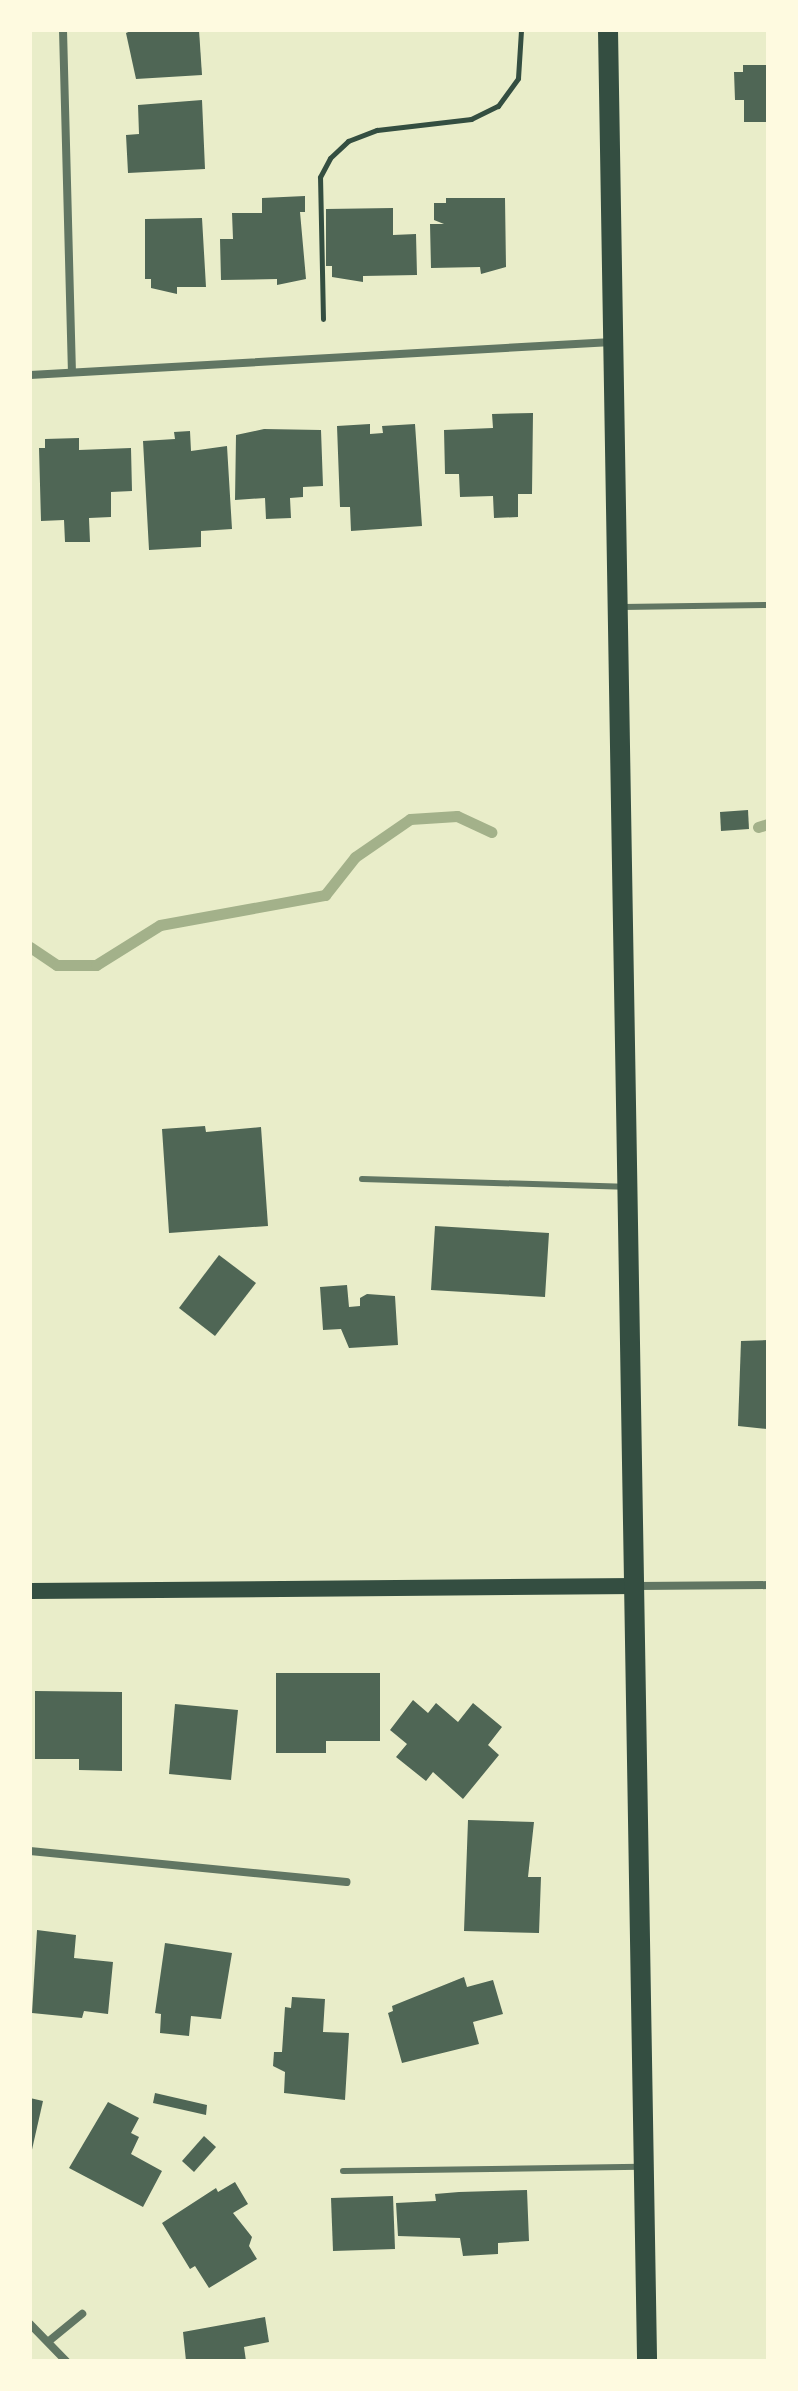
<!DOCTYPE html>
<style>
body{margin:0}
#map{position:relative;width:798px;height:2391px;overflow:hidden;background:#e9edc9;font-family:"DejaVu Sans",sans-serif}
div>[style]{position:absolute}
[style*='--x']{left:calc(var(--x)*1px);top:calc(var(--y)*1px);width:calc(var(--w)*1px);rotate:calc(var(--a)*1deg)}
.stream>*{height:11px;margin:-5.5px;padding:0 5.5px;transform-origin:5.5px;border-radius:5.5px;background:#a3b18a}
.building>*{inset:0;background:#4f6655}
.path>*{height:5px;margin:-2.5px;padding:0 2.5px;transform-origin:2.5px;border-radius:2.5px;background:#344e41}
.service>*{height:6px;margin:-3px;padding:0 3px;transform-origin:3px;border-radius:3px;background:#617663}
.minor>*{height:8px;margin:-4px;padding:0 4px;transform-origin:4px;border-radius:4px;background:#617663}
.secondary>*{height:16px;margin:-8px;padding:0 8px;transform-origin:8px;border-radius:8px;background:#344e41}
.primary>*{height:20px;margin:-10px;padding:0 10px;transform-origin:10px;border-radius:10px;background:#344e41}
span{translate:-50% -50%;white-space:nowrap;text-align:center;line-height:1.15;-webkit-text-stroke:8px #fefae0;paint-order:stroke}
.frame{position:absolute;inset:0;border:32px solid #fefae0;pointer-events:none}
</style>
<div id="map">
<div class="stream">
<div style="--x:758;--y:827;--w:10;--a:-17"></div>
<div style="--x:30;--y:947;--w:32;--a:34"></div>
<div style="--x:57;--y:965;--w:39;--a:0"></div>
<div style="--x:96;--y:965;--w:75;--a:-32"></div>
<div style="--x:160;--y:925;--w:168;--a:-10.3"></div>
<div style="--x:325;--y:895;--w:48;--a:-51.7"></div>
<div style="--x:355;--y:857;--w:67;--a:-34.6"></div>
<div style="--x:410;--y:819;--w:47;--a:-3.7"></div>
<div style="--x:457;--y:816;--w:38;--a:25"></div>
</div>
<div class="building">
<div style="clip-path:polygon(133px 30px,199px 30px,202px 75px,136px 79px,126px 33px)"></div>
<div style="clip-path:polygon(743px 65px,768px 65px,768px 122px,744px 122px,744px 100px,735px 100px,734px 72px,743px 72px)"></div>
<div style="clip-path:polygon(202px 100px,205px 169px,128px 173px,126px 135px,139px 134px,138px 105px)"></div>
<div style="clip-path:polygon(305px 196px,305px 212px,300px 212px,306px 279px,277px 285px,277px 279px,221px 280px,220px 239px,233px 239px,232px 213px,262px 213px,262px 198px)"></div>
<div style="clip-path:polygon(446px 198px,505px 198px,506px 267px,481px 274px,480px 267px,431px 268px,430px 224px,444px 224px,434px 220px,434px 203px,446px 203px)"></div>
<div style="clip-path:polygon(393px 208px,393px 235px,416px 234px,417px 275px,363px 276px,363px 282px,332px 277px,332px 266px,326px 266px,326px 209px)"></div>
<div style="clip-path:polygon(202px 218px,206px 287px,177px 287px,177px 294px,151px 288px,151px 279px,145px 279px,145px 219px)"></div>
<div style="clip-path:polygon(533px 413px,532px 494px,518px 494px,518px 517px,494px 518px,493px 496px,460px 497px,459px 474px,445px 474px,444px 430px,493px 428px,492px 414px)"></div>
<div style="clip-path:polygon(370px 424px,370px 434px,383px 433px,382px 426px,415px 424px,422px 526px,351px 531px,350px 507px,340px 507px,337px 426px)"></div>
<div style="clip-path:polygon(264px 429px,321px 430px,323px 486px,303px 487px,303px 497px,290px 498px,291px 518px,266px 519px,265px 498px,235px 500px,236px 435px)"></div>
<div style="clip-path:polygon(190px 431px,191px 451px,227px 446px,232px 529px,201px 531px,201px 547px,149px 550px,143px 441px,175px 439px,174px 432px)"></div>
<div style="clip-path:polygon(79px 438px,79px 450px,131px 448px,132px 491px,111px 492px,111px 517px,89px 518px,90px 542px,65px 542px,64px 520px,41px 521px,39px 448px,45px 448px,45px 439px)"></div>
<div style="clip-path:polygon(748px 810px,749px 829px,721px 831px,720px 812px)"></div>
<div style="clip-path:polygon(205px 1126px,206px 1132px,261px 1127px,268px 1226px,169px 1233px,162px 1129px)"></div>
<div style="clip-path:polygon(435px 1226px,549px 1233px,545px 1297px,431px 1290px)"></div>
<div style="clip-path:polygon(219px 1255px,256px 1283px,215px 1336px,179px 1308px)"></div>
<div style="clip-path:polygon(347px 1285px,349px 1307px,360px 1306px,360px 1298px,367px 1294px,395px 1296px,398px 1345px,349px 1348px,341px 1329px,323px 1330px,320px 1287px)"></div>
<div style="clip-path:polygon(768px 1340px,767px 1429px,738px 1426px,741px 1341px)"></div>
<div style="clip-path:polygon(276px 1673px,380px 1673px,380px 1741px,326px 1741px,326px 1753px,276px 1753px)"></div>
<div style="clip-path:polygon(35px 1691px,122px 1692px,122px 1771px,79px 1770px,79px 1759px,35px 1759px)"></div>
<div style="clip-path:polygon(413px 1700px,428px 1713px,436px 1703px,458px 1722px,473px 1703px,502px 1727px,488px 1745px,499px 1755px,463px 1799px,433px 1772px,426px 1781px,396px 1757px,407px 1744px,390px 1730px)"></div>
<div style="clip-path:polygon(175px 1704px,238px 1710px,231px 1780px,169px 1774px)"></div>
<div style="clip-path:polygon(468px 1820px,534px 1822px,528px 1877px,541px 1877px,539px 1933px,464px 1931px)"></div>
<div style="clip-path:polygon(37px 1930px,76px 1935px,74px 1958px,113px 1962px,108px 2014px,84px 2011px,82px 2018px,32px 2013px)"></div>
<div style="clip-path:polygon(165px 1943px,232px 1953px,221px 2019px,191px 2016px,189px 2036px,160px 2033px,161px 2014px,155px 2013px)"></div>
<div style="clip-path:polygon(464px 1977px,467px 1987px,493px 1980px,503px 2014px,473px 2022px,479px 2044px,402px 2063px,388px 2013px,393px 2011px,392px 2006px)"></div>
<div style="clip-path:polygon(292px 1997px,325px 1999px,323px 2032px,349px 2033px,345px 2100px,284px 2093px,285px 2072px,273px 2066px,274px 2052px,282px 2052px,285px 2007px,291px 2008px)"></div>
<div style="clip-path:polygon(155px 2093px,207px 2105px,206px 2115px,153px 2103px)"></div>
<div style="clip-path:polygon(30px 2098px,43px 2101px,31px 2154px,30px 2154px)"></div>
<div style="clip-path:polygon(108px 2102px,139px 2118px,131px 2133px,139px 2137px,131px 2154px,162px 2171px,143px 2207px,69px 2168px)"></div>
<div style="clip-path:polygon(204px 2136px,216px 2147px,194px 2172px,182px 2161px)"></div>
<div style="clip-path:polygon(235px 2182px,248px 2204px,233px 2213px,252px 2237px,249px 2246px,257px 2259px,209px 2288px,195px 2266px,190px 2269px,162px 2223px,216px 2188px,218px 2192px)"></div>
<div style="clip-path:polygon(527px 2190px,529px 2241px,498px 2243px,498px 2254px,463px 2256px,460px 2238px,398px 2236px,396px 2203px,436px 2201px,435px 2194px,459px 2192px)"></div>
<div style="clip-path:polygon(393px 2196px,395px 2249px,333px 2251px,331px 2198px)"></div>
<div style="clip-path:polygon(265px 2317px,269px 2342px,244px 2347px,246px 2361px,186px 2361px,183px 2332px)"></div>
</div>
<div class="path">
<div style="--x:323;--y:319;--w:142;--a:-91.2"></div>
<div style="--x:320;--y:177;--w:21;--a:-62"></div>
<div style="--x:330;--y:158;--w:25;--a:-43"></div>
<div style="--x:348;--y:141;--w:31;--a:-21"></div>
<div style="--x:377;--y:130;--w:95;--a:-6.7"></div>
<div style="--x:471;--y:119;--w:30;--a:-26"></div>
<div style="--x:498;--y:106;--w:34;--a:-54"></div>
<div style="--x:518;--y:78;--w:48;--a:-86.4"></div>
</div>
<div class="service">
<div style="--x:622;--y:607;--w:146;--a:-0.8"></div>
<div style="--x:362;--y:1179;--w:262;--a:1.7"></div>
<div style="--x:343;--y:2171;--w:297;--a:-0.8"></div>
</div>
<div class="minor">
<div style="--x:63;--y:30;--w:342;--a:88.5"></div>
<div style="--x:30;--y:375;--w:583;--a:-3.25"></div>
<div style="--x:637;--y:1586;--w:131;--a:-0.4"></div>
<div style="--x:30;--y:1851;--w:318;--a:5.6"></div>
<div style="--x:30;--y:2324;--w:52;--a:45.8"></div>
<div style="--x:49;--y:2341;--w:43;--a:-39.3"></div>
</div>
<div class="secondary">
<div style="--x:30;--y:1591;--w:606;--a:-0.47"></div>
</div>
<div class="primary">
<div style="--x:608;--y:30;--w:2331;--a:89.04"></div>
</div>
<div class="frame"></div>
</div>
